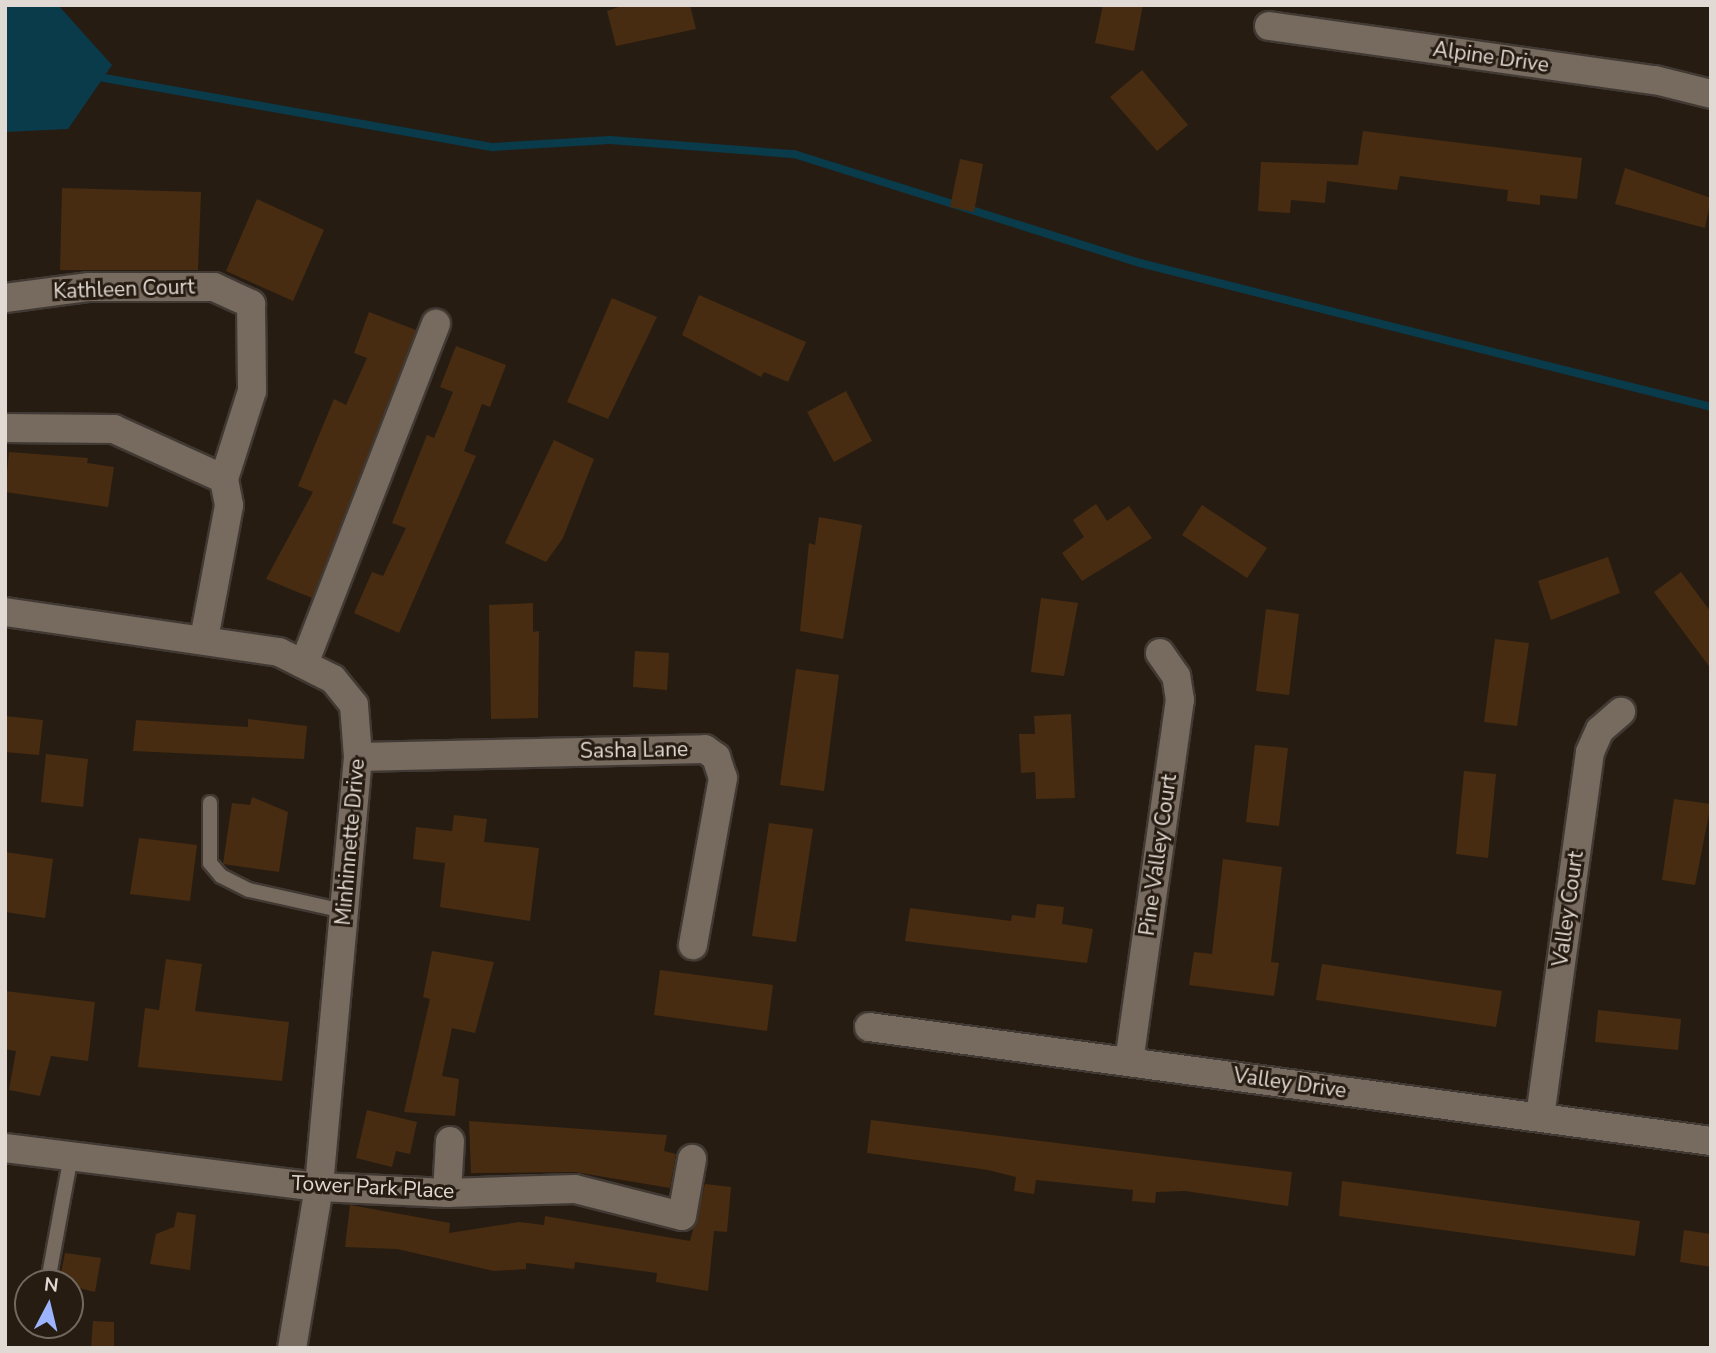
<!DOCTYPE html>
<style>
body{margin:0}
#map{position:relative;width:1716px;height:1353px;overflow:hidden;background:#271c12;font-family:"Nunito Sans",sans-serif}
div>[style]{position:absolute}
[style*='--x']{left:calc(var(--x)*1px);top:calc(var(--y)*1px);width:calc(var(--w)*1px);rotate:calc(var(--a)*1deg)}
.water>*{inset:0;background:#093b4b}
.stream>*{height:8px;margin:-4px;padding:0 4px;transform-origin:4px;border-radius:4px;background:#093b4b}
.building>*{inset:0;background:#472c11}
.roads{filter:drop-shadow(2px 0 #413933) drop-shadow(-2px 0 #413933) drop-shadow(0 2px #413933) drop-shadow(0 -2px #413933)}
.service>*{height:14px;margin:-7px;padding:0 7px;transform-origin:7px;border-radius:7px;background:#776a5e}
.minor>*{height:28px;margin:-14px;padding:0 14px;transform-origin:14px;border-radius:14px;background:#776a5e}
span{translate:-50% -50%;white-space:nowrap;text-align:center;line-height:1.15;-webkit-text-stroke:6px #271c12;paint-order:stroke}
.street-label{font-size:21px;color:#e1d9d3}
.frame{position:absolute;inset:0;border:7px solid #e1d9d3;pointer-events:none}
.north{position:absolute;left:14px;top:1269px;width:70px;height:70px;box-sizing:border-box;background:#271c12;border:2px solid #71685f;border-radius:50%;rotate:7deg;font-size:19px;font-weight:700;line-height:28px;text-align:center;color:#e1d9d3}
.north::after{content:'';display:block;margin:auto;width:24px;height:32px;background:#9bb4fd;clip-path:polygon(50% 0,100% 100%,50% 72%,0 100%)}
</style>
<div id="map">
<div class="water">
<div style="clip-path:polygon(5px 5px,58px 5px,112px 65px,68px 129px,5px 132px)"></div>
</div>
<div class="stream">
<div style="--x:93;--y:76;--w:406;--a:10.1"></div>
<div style="--x:493;--y:147;--w:117;--a:-3.4"></div>
<div style="--x:610;--y:140;--w:185;--a:4.4"></div>
<div style="--x:794;--y:154;--w:363;--a:17.5"></div>
<div style="--x:1140;--y:263;--w:589;--a:14.15"></div>
</div>
<div class="building">
<div style="clip-path:polygon(624px 5px,690px 5px,696px 29px,616px 46px,607px 11px)"></div>
<div style="clip-path:polygon(1103px 5px,1143px 5px,1134px 51px,1095px 43px)"></div>
<div style="clip-path:polygon(1142px 70px,1188px 125px,1157px 151px,1110px 97px)"></div>
<div style="clip-path:polygon(1363px 131px,1582px 158px,1577px 199px,1540px 195px,1540px 205px,1507px 201px,1508px 190px,1400px 176px,1397px 190px,1327px 181px,1325px 203px,1291px 200px,1290px 213px,1258px 211px,1261px 162px,1358px 165px)"></div>
<div style="clip-path:polygon(960px 159px,983px 164px,974px 212px,950px 207px)"></div>
<div style="clip-path:polygon(1625px 168px,1711px 198px,1705px 228px,1615px 204px)"></div>
<div style="clip-path:polygon(62px 188px,201px 192px,198px 270px,60px 270px)"></div>
<div style="clip-path:polygon(257px 199px,324px 230px,293px 301px,226px 271px)"></div>
<div style="clip-path:polygon(699px 295px,806px 342px,788px 382px,764px 372px,761px 377px,682px 335px)"></div>
<div style="clip-path:polygon(612px 298px,657px 317px,608px 419px,567px 402px)"></div>
<div style="clip-path:polygon(369px 312px,416px 330px,312px 598px,266px 579px,313px 492px,298px 486px,334px 399px,346px 405px,367px 358px,354px 353px)"></div>
<div style="clip-path:polygon(456px 346px,506px 365px,490px 407px,482px 404px,464px 451px,476px 456px,399px 633px,354px 613px,372px 572px,383px 576px,406px 528px,392px 523px,427px 435px,434px 438px,453px 392px,440px 387px)"></div>
<div style="clip-path:polygon(846px 391px,872px 441px,834px 462px,807px 412px)"></div>
<div style="clip-path:polygon(554px 440px,594px 459px,563px 538px,546px 562px,505px 543px)"></div>
<div style="clip-path:polygon(9px 452px,88px 458px,87px 463px,114px 467px,108px 507px,5px 492px)"></div>
<div style="clip-path:polygon(1096px 504px,1107px 521px,1129px 506px,1152px 538px,1082px 581px,1062px 553px,1084px 537px,1073px 520px)"></div>
<div style="clip-path:polygon(1202px 505px,1267px 548px,1247px 578px,1182px 535px)"></div>
<div style="clip-path:polygon(819px 517px,862px 525px,843px 639px,800px 631px,809px 543px,815px 545px)"></div>
<div style="clip-path:polygon(1608px 557px,1620px 593px,1551px 620px,1538px 581px)"></div>
<div style="clip-path:polygon(1681px 572px,1711px 612px,1711px 669px,1654px 592px)"></div>
<div style="clip-path:polygon(1041px 598px,1078px 603px,1064px 676px,1031px 672px)"></div>
<div style="clip-path:polygon(533px 603px,533px 632px,539px 631px,538px 718px,491px 719px,489px 605px)"></div>
<div style="clip-path:polygon(1266px 609px,1299px 614px,1289px 695px,1256px 691px)"></div>
<div style="clip-path:polygon(1495px 639px,1529px 643px,1517px 726px,1484px 722px)"></div>
<div style="clip-path:polygon(635px 651px,669px 653px,667px 690px,633px 687px)"></div>
<div style="clip-path:polygon(796px 669px,839px 675px,824px 791px,780px 785px)"></div>
<div style="clip-path:polygon(1071px 714px,1075px 798px,1036px 799px,1035px 772px,1021px 773px,1019px 734px,1035px 734px,1034px 716px)"></div>
<div style="clip-path:polygon(5px 716px,43px 720px,39px 755px,5px 752px)"></div>
<div style="clip-path:polygon(248px 719px,307px 726px,304px 759px,133px 751px,136px 720px,248px 727px)"></div>
<div style="clip-path:polygon(1255px 745px,1288px 748px,1279px 826px,1246px 822px)"></div>
<div style="clip-path:polygon(46px 754px,88px 759px,83px 807px,41px 802px)"></div>
<div style="clip-path:polygon(1464px 771px,1496px 774px,1488px 858px,1456px 854px)"></div>
<div style="clip-path:polygon(252px 797px,288px 812px,279px 872px,223px 864px,232px 803px,250px 805px)"></div>
<div style="clip-path:polygon(1674px 799px,1711px 804px,1695px 885px,1662px 880px)"></div>
<div style="clip-path:polygon(454px 815px,487px 819px,484px 842px,539px 848px,530px 921px,440px 907px,445px 863px,413px 859px,416px 827px,452px 831px)"></div>
<div style="clip-path:polygon(769px 823px,813px 829px,796px 942px,752px 936px)"></div>
<div style="clip-path:polygon(139px 838px,197px 845px,190px 901px,130px 894px)"></div>
<div style="clip-path:polygon(5px 852px,53px 859px,45px 918px,5px 912px)"></div>
<div style="clip-path:polygon(1223px 859px,1282px 867px,1271px 962px,1279px 963px,1274px 996px,1189px 985px,1194px 952px,1212px 954px)"></div>
<div style="clip-path:polygon(1037px 904px,1064px 907px,1062px 924px,1093px 929px,1087px 963px,905px 941px,910px 908px,1011px 921px,1012px 915px,1035px 918px)"></div>
<div style="clip-path:polygon(432px 951px,494px 962px,475px 1033px,452px 1028px,442px 1076px,459px 1079px,455px 1116px,404px 1112px,430px 999px,423px 997px)"></div>
<div style="clip-path:polygon(166px 959px,202px 964px,195px 1011px,289px 1022px,282px 1081px,138px 1067px,145px 1008px,159px 1010px)"></div>
<div style="clip-path:polygon(1322px 964px,1502px 991px,1496px 1027px,1316px 1000px)"></div>
<div style="clip-path:polygon(660px 970px,773px 985px,767px 1031px,654px 1015px)"></div>
<div style="clip-path:polygon(5px 991px,95px 1002px,88px 1061px,51px 1056px,40px 1096px,9px 1090px,16px 1051px,5px 1049px)"></div>
<div style="clip-path:polygon(1598px 1010px,1681px 1019px,1678px 1050px,1595px 1042px)"></div>
<div style="clip-path:polygon(367px 1110px,417px 1122px,410px 1154px,396px 1151px,392px 1167px,356px 1158px)"></div>
<div style="clip-path:polygon(871px 1120px,1292px 1172px,1288px 1206px,1185px 1191px,1156px 1192px,1155px 1203px,1132px 1201px,1133px 1190px,1036px 1180px,1034px 1194px,1014px 1191px,1016px 1177px,988px 1170px,867px 1153px)"></div>
<div style="clip-path:polygon(469px 1121px,667px 1135px,664px 1151px,676px 1154px,670px 1188px,575px 1172px,471px 1173px)"></div>
<div style="clip-path:polygon(1342px 1181px,1640px 1221px,1635px 1256px,1339px 1216px)"></div>
<div style="clip-path:polygon(705px 1184px,731px 1187px,727px 1232px,714px 1231px,708px 1291px,656px 1282px,657px 1273px,575px 1262px,574px 1269px,526px 1263px,526px 1269px,494px 1271px,397px 1249px,345px 1247px,350px 1205px,450px 1223px,449px 1233px,519px 1222px,544px 1225px,545px 1216px,690px 1241px)"></div>
<div style="clip-path:polygon(177px 1212px,196px 1215px,190px 1270px,150px 1264px,156px 1234px,174px 1227px)"></div>
<div style="clip-path:polygon(1684px 1230px,1711px 1234px,1711px 1267px,1680px 1262px)"></div>
<div style="clip-path:polygon(65px 1253px,101px 1258px,95px 1292px,59px 1283px)"></div>
<div style="clip-path:polygon(93px 1321px,114px 1322px,114px 1348px,91px 1348px)"></div>
</div>
<div class="roads">
<div class="service">
<div style="--x:210;--y:803;--w:60;--a:90"></div>
<div style="--x:210;--y:863;--w:17;--a:50"></div>
<div style="--x:221;--y:876;--w:31;--a:27"></div>
<div style="--x:249;--y:890;--w:97;--a:12.5"></div>
<div style="--x:50;--y:1270;--w:116;--a:-79.6"></div>
</div>
<div class="minor">
<div style="--x:1269;--y:26;--w:390;--a:8"></div>
<div style="--x:1655;--y:80;--w:58;--a:14"></div>
<div style="--x:5;--y:298;--w:85;--a:-7.5"></div>
<div style="--x:89;--y:287;--w:125;--a:0"></div>
<div style="--x:214;--y:287;--w:41;--a:24.7"></div>
<div style="--x:251;--y:304;--w:87;--a:89.3"></div>
<div style="--x:252;--y:391;--w:92;--a:107.7"></div>
<div style="--x:224;--y:479;--w:121;--a:-155.6"></div>
<div style="--x:114;--y:429;--w:109;--a:-179.5"></div>
<div style="--x:5;--y:612;--w:277;--a:8.3"></div>
<div style="--x:279;--y:652;--w:60;--a:26.6"></div>
<div style="--x:333;--y:679;--w:33;--a:51"></div>
<div style="--x:354;--y:705;--w:52;--a:85.6"></div>
<div style="--x:358;--y:757;--w:432;--a:95.2"></div>
<div style="--x:319;--y:1187;--w:163;--a:99.5"></div>
<div style="--x:204;--y:639;--w:136;--a:-79.4"></div>
<div style="--x:229;--y:505;--w:26;--a:-101"></div>
<div style="--x:304;--y:664;--w:365;--a:-68.8"></div>
<div style="--x:358;--y:757;--w:347;--a:-1.3"></div>
<div style="--x:705;--y:749;--w:14;--a:36"></div>
<div style="--x:716;--y:757;--w:22;--a:72"></div>
<div style="--x:723;--y:778;--w:170;--a:100.2"></div>
<div style="--x:869;--y:1027;--w:850;--a:7.71"></div>
<div style="--x:1129;--y:1062;--w:366;--a:-82"></div>
<div style="--x:1180;--y:700;--w:24;--a:-99"></div>
<div style="--x:1176;--y:676;--w:28;--a:-125"></div>
<div style="--x:1540;--y:1117;--w:368;--a:-82.2"></div>
<div style="--x:1590;--y:752;--w:24;--a:-66"></div>
<div style="--x:1600;--y:730;--w:28;--a:-41"></div>
<div style="--x:5;--y:1148;--w:316;--a:7.1"></div>
<div style="--x:319;--y:1187;--w:128;--a:2.7"></div>
<div style="--x:447;--y:1193;--w:128;--a:-1.8"></div>
<div style="--x:575;--y:1189;--w:110;--a:14.2"></div>
<div style="--x:682;--y:1216;--w:58;--a:-80"></div>
<div style="--x:447;--y:1193;--w:52;--a:-86.7"></div>
</div>
</div>
<div class="street-label">
<span style="left:1491px;top:57px;rotate:8deg">Alpine Drive</span>
<span style="left:124px;top:289px;rotate:-2deg">Kathleen Court</span>
<span style="left:634px;top:750px;rotate:-1deg">Sasha Lane</span>
<span style="left:350px;top:842px;rotate:-85deg">Minhinnette Drive</span>
<span style="left:1158px;top:855px;rotate:-82deg">Pine Valley Court</span>
<span style="left:1568px;top:909px;rotate:-82deg">Valley Court</span>
<span style="left:1290px;top:1083px;rotate:8deg">Valley Drive</span>
<span style="left:373px;top:1187px;rotate:3deg">Tower Park Place</span>
</div>
<div class="frame"></div>
<div class="north">N</div>
</div>
